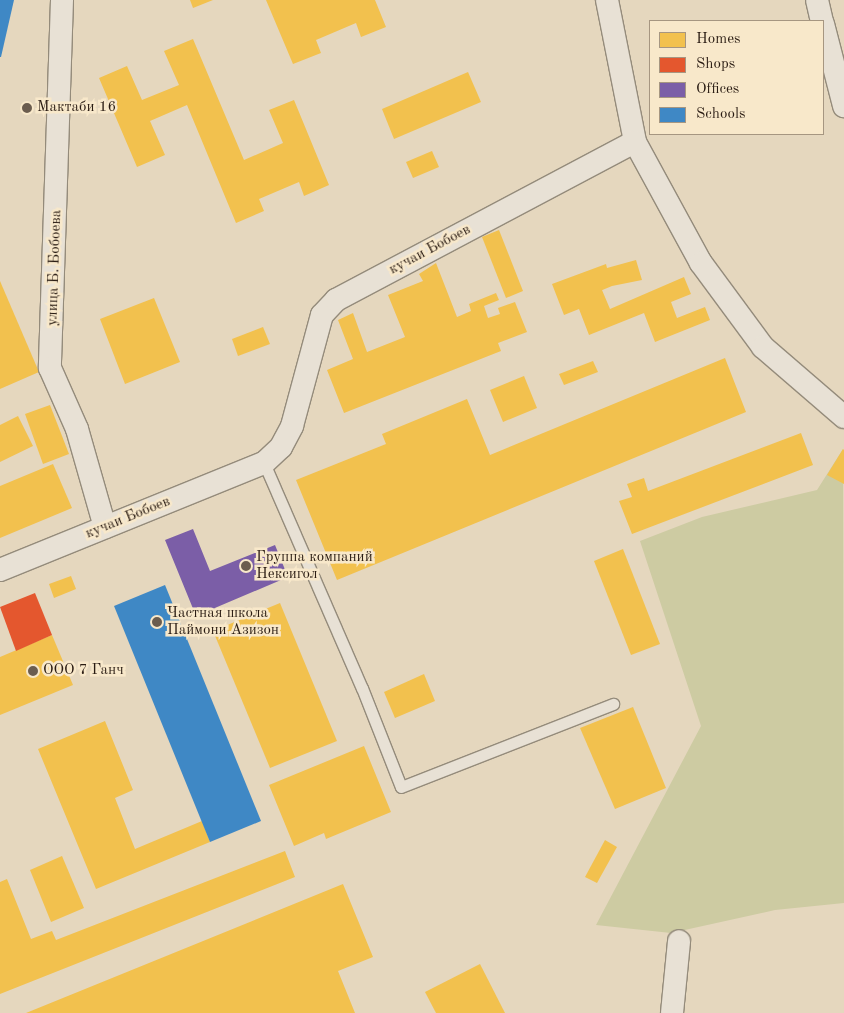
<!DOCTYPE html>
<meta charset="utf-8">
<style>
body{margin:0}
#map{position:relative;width:844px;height:1013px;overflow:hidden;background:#e5d7be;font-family:"Old Standard TT",serif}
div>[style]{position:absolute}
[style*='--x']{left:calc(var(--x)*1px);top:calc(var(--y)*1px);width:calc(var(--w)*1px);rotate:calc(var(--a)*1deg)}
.green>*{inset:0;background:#cdcba2}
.homes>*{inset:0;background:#f2c14e}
.shops>*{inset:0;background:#e4572e}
.offices>*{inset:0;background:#7b5ea7}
.schools>*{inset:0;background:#3f88c5}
.roads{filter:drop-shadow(1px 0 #948b7b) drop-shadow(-1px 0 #948b7b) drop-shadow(0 1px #948b7b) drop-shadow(0 -1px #948b7b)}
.lane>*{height:11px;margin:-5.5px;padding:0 5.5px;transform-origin:5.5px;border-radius:5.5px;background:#e8e1d5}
.street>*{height:22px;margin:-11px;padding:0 11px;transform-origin:11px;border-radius:11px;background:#e8e1d5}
.dots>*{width:14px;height:14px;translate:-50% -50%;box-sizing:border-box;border:2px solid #f8e8ca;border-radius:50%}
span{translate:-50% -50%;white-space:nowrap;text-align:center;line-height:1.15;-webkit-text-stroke:5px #f8e8ca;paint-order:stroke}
.poi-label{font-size:15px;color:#2a1c13}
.left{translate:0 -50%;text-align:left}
.street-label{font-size:15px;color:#2a1c13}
.legend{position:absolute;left:649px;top:20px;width:175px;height:115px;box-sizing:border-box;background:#f8e8ca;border:1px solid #a69681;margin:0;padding:6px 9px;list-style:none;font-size:15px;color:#2a1c13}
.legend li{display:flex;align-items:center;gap:10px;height:25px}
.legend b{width:25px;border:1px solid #a69681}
</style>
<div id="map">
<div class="green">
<div style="clip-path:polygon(843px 449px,844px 903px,775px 910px,671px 933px,596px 925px,701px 726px,640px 541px,702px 517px,817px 490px)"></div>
</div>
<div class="homes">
<div style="clip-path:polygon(190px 0,213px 0,193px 8px)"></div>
<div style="clip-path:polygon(266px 0,375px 0,386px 27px,361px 37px,356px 23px,316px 40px,321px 53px,293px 64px)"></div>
<div style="clip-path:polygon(193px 39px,244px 160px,283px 143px,269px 110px,294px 100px,329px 185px,304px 196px,299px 182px,259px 199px,264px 211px,236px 223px,187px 105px,150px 121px,165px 155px,137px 167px,99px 78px,127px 66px,142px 100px,179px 85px,164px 51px)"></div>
<div style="clip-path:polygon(468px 72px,481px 102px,394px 139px,382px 109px)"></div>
<div style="clip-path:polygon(432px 151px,439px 167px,413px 178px,406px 162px)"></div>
<div style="clip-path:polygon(499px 230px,523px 291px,506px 298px,482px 237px)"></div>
<div style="clip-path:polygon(636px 260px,642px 280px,612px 286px,588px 296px,602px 290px,610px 309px,684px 277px,691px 294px,671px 302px,677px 318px,705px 307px,710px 320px,655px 342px,644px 313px,589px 335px,579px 309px,564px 315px,552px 284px,606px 264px,607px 268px)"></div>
<div style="clip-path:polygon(436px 263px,457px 317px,471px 311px,469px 304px,496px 293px,499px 300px,484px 306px,488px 318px,500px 314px,498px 308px,515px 302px,527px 332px,498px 343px,501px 351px,344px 413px,327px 370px,353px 359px,338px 320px,353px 313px,367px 352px,405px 337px,388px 295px,423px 281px,419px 274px)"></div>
<div style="clip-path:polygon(0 281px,39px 372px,0 389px)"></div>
<div style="clip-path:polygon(154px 298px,180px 362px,125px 384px,100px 319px)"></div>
<div style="clip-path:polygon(263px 327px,270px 344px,238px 356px,232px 339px)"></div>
<div style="clip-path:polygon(725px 358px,746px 412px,337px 580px,296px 480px,386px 444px,382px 434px,467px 399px,490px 455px)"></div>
<div style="clip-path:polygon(593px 361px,598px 372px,564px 385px,559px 374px)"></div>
<div style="clip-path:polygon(524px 376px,537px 408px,503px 422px,490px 390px)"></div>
<div style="clip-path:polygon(50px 405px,69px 454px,43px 464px,25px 414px)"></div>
<div style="clip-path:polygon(18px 416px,33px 446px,0 462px,0 425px)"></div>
<div style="clip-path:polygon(801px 433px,813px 465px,632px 534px,619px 501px,632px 497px,627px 484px,644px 478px,648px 491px)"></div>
<div style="clip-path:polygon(843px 449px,844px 450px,844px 484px,827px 475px)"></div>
<div style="clip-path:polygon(53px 464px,72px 508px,0 538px,0 486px)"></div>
<div style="clip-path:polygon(623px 549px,660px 644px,631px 655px,594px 561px)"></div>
<div style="clip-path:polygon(71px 576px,76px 589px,54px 598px,49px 584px)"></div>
<div style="clip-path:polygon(280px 603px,337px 741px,270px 768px,213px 631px)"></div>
<div style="clip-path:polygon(52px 635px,73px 685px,0 715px,0 657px)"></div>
<div style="clip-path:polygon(424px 674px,435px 701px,395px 718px,384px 692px)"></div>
<div style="clip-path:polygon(633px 707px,666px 788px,615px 809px,580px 728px)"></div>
<div style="clip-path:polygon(105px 721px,133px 790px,115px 798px,135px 849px,202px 821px,210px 842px,96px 889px,38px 749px)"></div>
<div style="clip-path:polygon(364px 746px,391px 812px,326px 839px,324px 833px,294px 846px,269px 785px)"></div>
<div style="clip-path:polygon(605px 840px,617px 847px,597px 883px,585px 877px)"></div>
<div style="clip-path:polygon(285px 851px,295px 877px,0 994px,0 882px,7px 879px,31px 939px,52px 931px,56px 940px)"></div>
<div style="clip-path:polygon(62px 856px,84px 908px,51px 922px,30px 870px)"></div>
<div style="clip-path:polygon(343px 884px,373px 957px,338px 971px,355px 1013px,26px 1013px)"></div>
<div style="clip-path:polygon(480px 964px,505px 1013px,436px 1013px,425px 992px)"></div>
</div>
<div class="shops">
<div style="clip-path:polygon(35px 593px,52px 635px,16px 651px,0 607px)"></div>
</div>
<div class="offices">
<div style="clip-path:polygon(193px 529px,210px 571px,275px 545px,288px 577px,196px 616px,165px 540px)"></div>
</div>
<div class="schools">
<div style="clip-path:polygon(0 0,14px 0,1px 57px,0 57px)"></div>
<div style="clip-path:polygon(165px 585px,261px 821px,210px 842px,114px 606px)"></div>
</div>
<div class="roads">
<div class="lane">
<div style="--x:264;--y:463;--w:245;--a:66.5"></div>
<div style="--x:362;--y:688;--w:106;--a:68.5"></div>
<div style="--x:401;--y:787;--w:228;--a:-21.4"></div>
</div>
<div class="street">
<div style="--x:62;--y:0;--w:368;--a:91.9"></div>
<div style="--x:50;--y:368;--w:67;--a:66.1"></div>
<div style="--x:77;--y:429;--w:102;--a:74.1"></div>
<div style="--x:607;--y:0;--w:145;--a:78.8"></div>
<div style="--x:817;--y:0;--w:22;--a:77"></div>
<div style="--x:823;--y:24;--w:85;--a:75.6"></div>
<div style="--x:0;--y:570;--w:285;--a:-22.1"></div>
<div style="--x:264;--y:463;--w:23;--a:-43"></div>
<div style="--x:281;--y:447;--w:24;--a:-62"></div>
<div style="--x:292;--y:426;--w:115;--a:-74.9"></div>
<div style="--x:322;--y:315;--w:21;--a:-47"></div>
<div style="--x:336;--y:300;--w:338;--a:-27.9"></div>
<div style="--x:635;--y:142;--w:138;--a:61.4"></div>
<div style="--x:701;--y:263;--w:104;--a:53.6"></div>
<div style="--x:763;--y:347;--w:107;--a:40.8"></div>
<div style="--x:672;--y:1013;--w:72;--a:-84.4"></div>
</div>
</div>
<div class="dots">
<div style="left:27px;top:108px;background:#6b5d4f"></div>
<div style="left:246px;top:566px;background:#6b5d4f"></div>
<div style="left:157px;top:622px;background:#6b5d4f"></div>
<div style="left:33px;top:671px;background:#6b5d4f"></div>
</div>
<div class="poi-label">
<span class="left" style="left:37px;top:108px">Мактаби 16</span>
<span class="left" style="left:256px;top:566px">Группа компаний<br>Нексигол</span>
<span class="left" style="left:167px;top:622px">Частная школа<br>Паймони Азизон</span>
<span class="left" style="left:43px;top:671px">ООО 7 Ганч</span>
</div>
<div class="street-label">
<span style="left:430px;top:250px;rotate:-28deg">кучаи Бобоев</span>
<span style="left:55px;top:268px;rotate:-88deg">улица Б. Бобоева</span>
<span style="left:128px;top:518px;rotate:-22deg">кучаи Бобоев</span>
</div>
<ul class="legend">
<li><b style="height:14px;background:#f2c14e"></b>Homes</li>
<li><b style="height:14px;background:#e4572e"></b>Shops</li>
<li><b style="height:14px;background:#7b5ea7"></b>Offices</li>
<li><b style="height:14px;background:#3f88c5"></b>Schools</li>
</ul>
</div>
